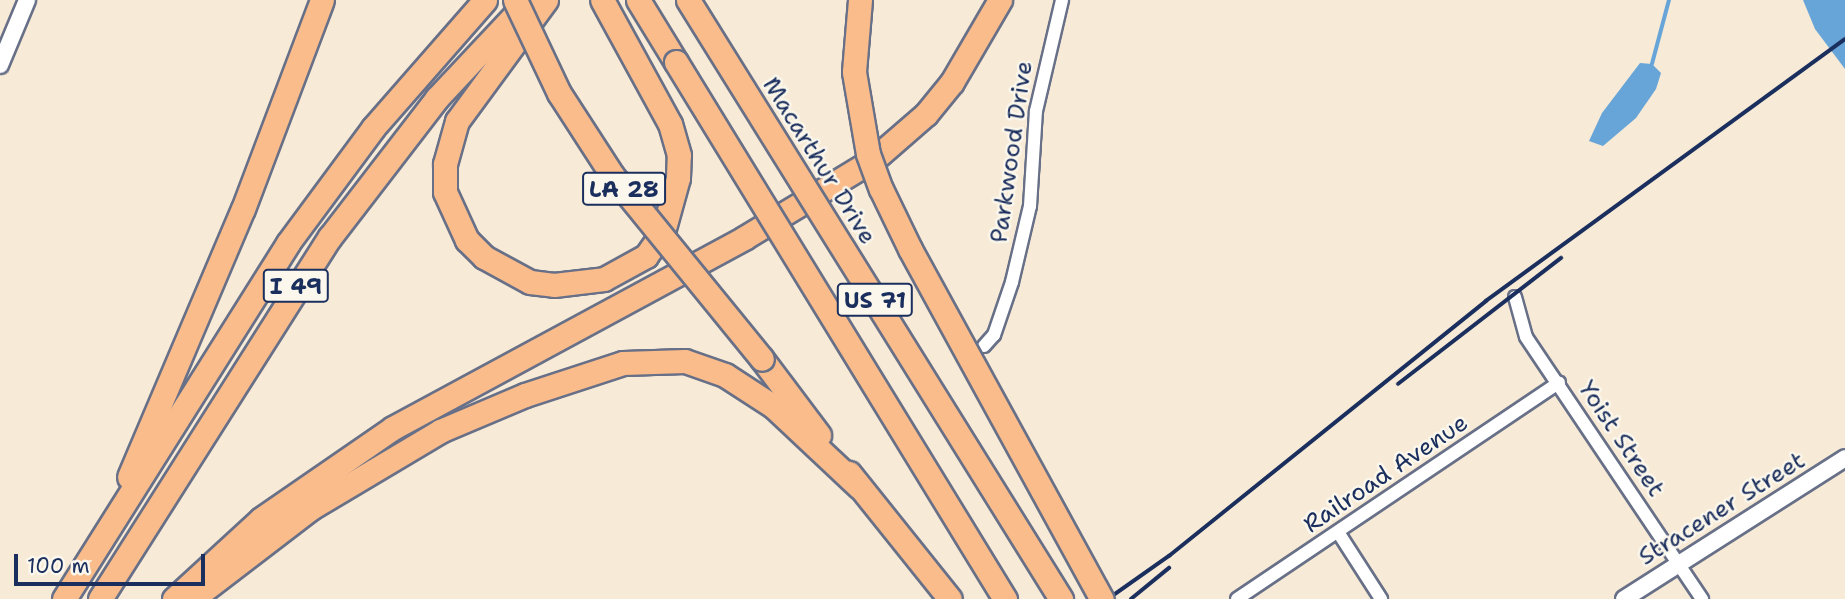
<!DOCTYPE html>
<style>
body{margin:0}
#map{position:relative;width:1845px;height:599px;overflow:hidden;background:#f7ead6;font-family:"Shantell Sans",sans-serif}
div>[style]{position:absolute}
[style*='--x']{left:calc(var(--x)*1px);top:calc(var(--y)*1px);width:calc(var(--w)*1px);rotate:calc(var(--a)*1deg)}
.water>*{inset:0;background:#67a4d8}
.stream>*{height:3.5px;margin:-1.75px;padding:0 1.75px;transform-origin:1.75px;border-radius:1.75px;background:#67a4d8}
.roads{filter:drop-shadow(2px 0 #687088) drop-shadow(-2px 0 #687088) drop-shadow(0 2px #687088) drop-shadow(0 -2px #687088)}
.minor>*{height:12px;margin:-6px;padding:0 6px;transform-origin:6px;border-radius:6px;background:#fff}
.tertiary>*{height:16px;margin:-8px;padding:0 8px;transform-origin:8px;border-radius:8px;background:#fff}
.motorway>*{height:23px;margin:-11.5px;padding:0 11.5px;transform-origin:11.5px;border-radius:11.5px;background:#fabc8b}
.rail>*{height:3.5px;margin:-1.75px;padding:0 1.75px;transform-origin:1.75px;border-radius:1.75px;background:#1b2f5e}
.bridges{filter:drop-shadow(2px 0 #687088) drop-shadow(-2px 0 #687088) drop-shadow(0 2px #687088) drop-shadow(0 -2px #687088)}
.motorway-bridge>*{height:23px;margin:-11.5px;padding:0 11.5px;transform-origin:11.5px;border-radius:11.5px;background:#fabc8b}
span{translate:-50% -50%;white-space:nowrap;text-align:center;line-height:1.15;-webkit-text-stroke:5px #fbf7ec;paint-order:stroke}
.shield-label span{padding:2px 5px;background:#fbf7ec;border:2px solid;border-radius:5px;-webkit-text-stroke-width:0}
.shield-label{font-size:23px;color:#1b2f5e;font-weight:700}
.street-label{font-size:24px;color:#1b2f5e}
.scale{position:absolute;left:14px;top:554px;width:191px;height:32px;box-sizing:border-box;border:4px solid #1b2f5e;border-top:0;padding-left:9px;font-size:21px;line-height:24px;white-space:nowrap;color:#1b2f5e;-webkit-text-stroke:5px #fbf7ec;paint-order:stroke}
</style>
<div id="map">
<div class="water">
<div style="clip-path:polygon(1803px 0,1845px 0,1845px 69px,1815px 29px)"></div>
<div style="clip-path:polygon(1640px 63px,1652px 64px,1661px 73px,1656px 89px,1636px 118px,1603px 146px,1589px 141px,1602px 113px)"></div>
</div>
<div class="stream">
<div style="--x:1652;--y:64;--w:66;--a:-75.1"></div>
</div>
<div class="roads">
<div class="minor">
<div style="--x:1515;--y:297;--w:41;--a:74.6"></div>
<div style="--x:1526;--y:337;--w:316;--a:56.1"></div>
<div style="--x:984;--y:346;--w:15;--a:-48"></div>
<div style="--x:994;--y:335;--w:56;--a:-71.2"></div>
<div style="--x:1012;--y:282;--w:78;--a:-76.7"></div>
<div style="--x:1030;--y:206;--w:95;--a:-86.4"></div>
<div style="--x:1036;--y:111;--w:114;--a:-76.8"></div>
<div style="--x:1338;--y:532;--w:80;--a:57.3"></div>
<div style="--x:1237;--y:599;--w:388;--a:-33.9"></div>
</div>
<div class="tertiary">
<div style="--x:0;--y:65;--w:70;--a:-67.4"></div>
<div style="--x:1624;--y:599;--w:262;--a:-32.5"></div>
</div>
<div class="motorway">
<div style="--x:546;--y:0;--w:150;--a:126.3"></div>
<div style="--x:457;--y:121;--w:45;--a:105.6"></div>
<div style="--x:445;--y:164;--w:28;--a:90"></div>
<div style="--x:445;--y:192;--w:53;--a:65.4"></div>
<div style="--x:467;--y:240;--w:24;--a:45"></div>
<div style="--x:484;--y:257;--w:52;--a:28.5"></div>
<div style="--x:530;--y:282;--w:24;--a:7"></div>
<div style="--x:554;--y:285;--w:50;--a:-6.8"></div>
<div style="--x:604;--y:279;--w:48;--a:-28.7"></div>
<div style="--x:646;--y:256;--w:29;--a:-55"></div>
<div style="--x:663;--y:232;--w:56;--a:-74.5"></div>
<div style="--x:678;--y:178;--w:23;--a:-88"></div>
<div style="--x:679;--y:155;--w:32;--a:-106"></div>
<div style="--x:670;--y:124;--w:141;--a:-118.7"></div>
<div style="--x:638;--y:0;--w:73;--a:58.5"></div>
<div style="--x:762;--y:359;--w:95;--a:53.1"></div>
<div style="--x:849;--y:473;--w:161;--a:51.3"></div>
<div style="--x:129;--y:477;--w:291;--a:-67"></div>
<div style="--x:243;--y:209;--w:223;--a:-69.3"></div>
<div style="--x:64;--y:599;--w:421;--a:-57.8"></div>
<div style="--x:288;--y:243;--w:143;--a:-53.5"></div>
<div style="--x:373;--y:128;--w:170;--a:-48.8"></div>
<div style="--x:100;--y:599;--w:429;--a:-57.6"></div>
<div style="--x:330;--y:237;--w:175;--a:-52.4"></div>
<div style="--x:437;--y:98;--w:134;--a:-46.8"></div>
<div style="--x:174;--y:599;--w:118;--a:-42.6"></div>
<div style="--x:261;--y:519;--w:160;--a:-34.6"></div>
<div style="--x:393;--y:428;--w:399;--a:-28.4"></div>
<div style="--x:744;--y:238;--w:151;--a:-31.2"></div>
<div style="--x:873;--y:160;--w:70;--a:-41"></div>
<div style="--x:926;--y:114;--w:41;--a:-50.9"></div>
<div style="--x:952;--y:82;--w:95;--a:-59.7"></div>
<div style="--x:192;--y:599;--w:150;--a:-37.4"></div>
<div style="--x:311;--y:508;--w:150;--a:-30.8"></div>
<div style="--x:440;--y:431;--w:92;--a:-23"></div>
<div style="--x:525;--y:395;--w:103;--a:-18.1"></div>
<div style="--x:623;--y:363;--w:62;--a:-1.8"></div>
<div style="--x:685;--y:361;--w:42;--a:19.3"></div>
<div style="--x:725;--y:375;--w:59;--a:33.1"></div>
<div style="--x:774;--y:407;--w:115;--a:43.2"></div>
</div>
</div>
<div class="rail">
<div style="--x:1398;--y:384;--w:206;--a:-37.7"></div>
<div style="--x:1108;--y:599;--w:75;--a:-35.2"></div>
<div style="--x:1169;--y:556;--w:407;--a:-38.8"></div>
<div style="--x:1486;--y:301;--w:444;--a:-36.1"></div>
<div style="--x:1131;--y:599;--w:49;--a:-39.2"></div>
</div>
<div class="bridges">
<div class="motorway-bridge">
<div style="--x:515;--y:0;--w:103;--a:64.7"></div>
<div style="--x:559;--y:93;--w:98;--a:57.1"></div>
<div style="--x:612;--y:175;--w:237;--a:50.8"></div>
<div style="--x:688;--y:0;--w:706;--a:58.09"></div>
<div style="--x:860;--y:0;--w:72;--a:94.8"></div>
<div style="--x:854;--y:72;--w:83;--a:80.3"></div>
<div style="--x:868;--y:154;--w:37;--a:70"></div>
<div style="--x:881;--y:189;--w:67;--a:64.2"></div>
<div style="--x:910;--y:249;--w:399;--a:61.3"></div>
<div style="--x:676;--y:62;--w:630;--a:58.51"></div>
</div>
</div>
<div class="shield-label">
<span style="left:624px;top:189px">LA 28</span>
<span style="left:296px;top:286px">I 49</span>
<span style="left:875px;top:300px">US 71</span>
</div>
<div class="street-label">
<span style="left:1012px;top:152px;rotate:-82deg">Parkwood Drive</span>
<span style="left:819px;top:161px;rotate:58deg">Macarthur Drive</span>
<span style="left:1621px;top:439px;rotate:56deg">Yoist Street</span>
<span style="left:1386px;top:474px;rotate:-34deg">Railroad Avenue</span>
<span style="left:1722px;top:509px;rotate:-32deg">Stracener Street</span>
</div>
<div class="scale">100 m</div>
</div>
